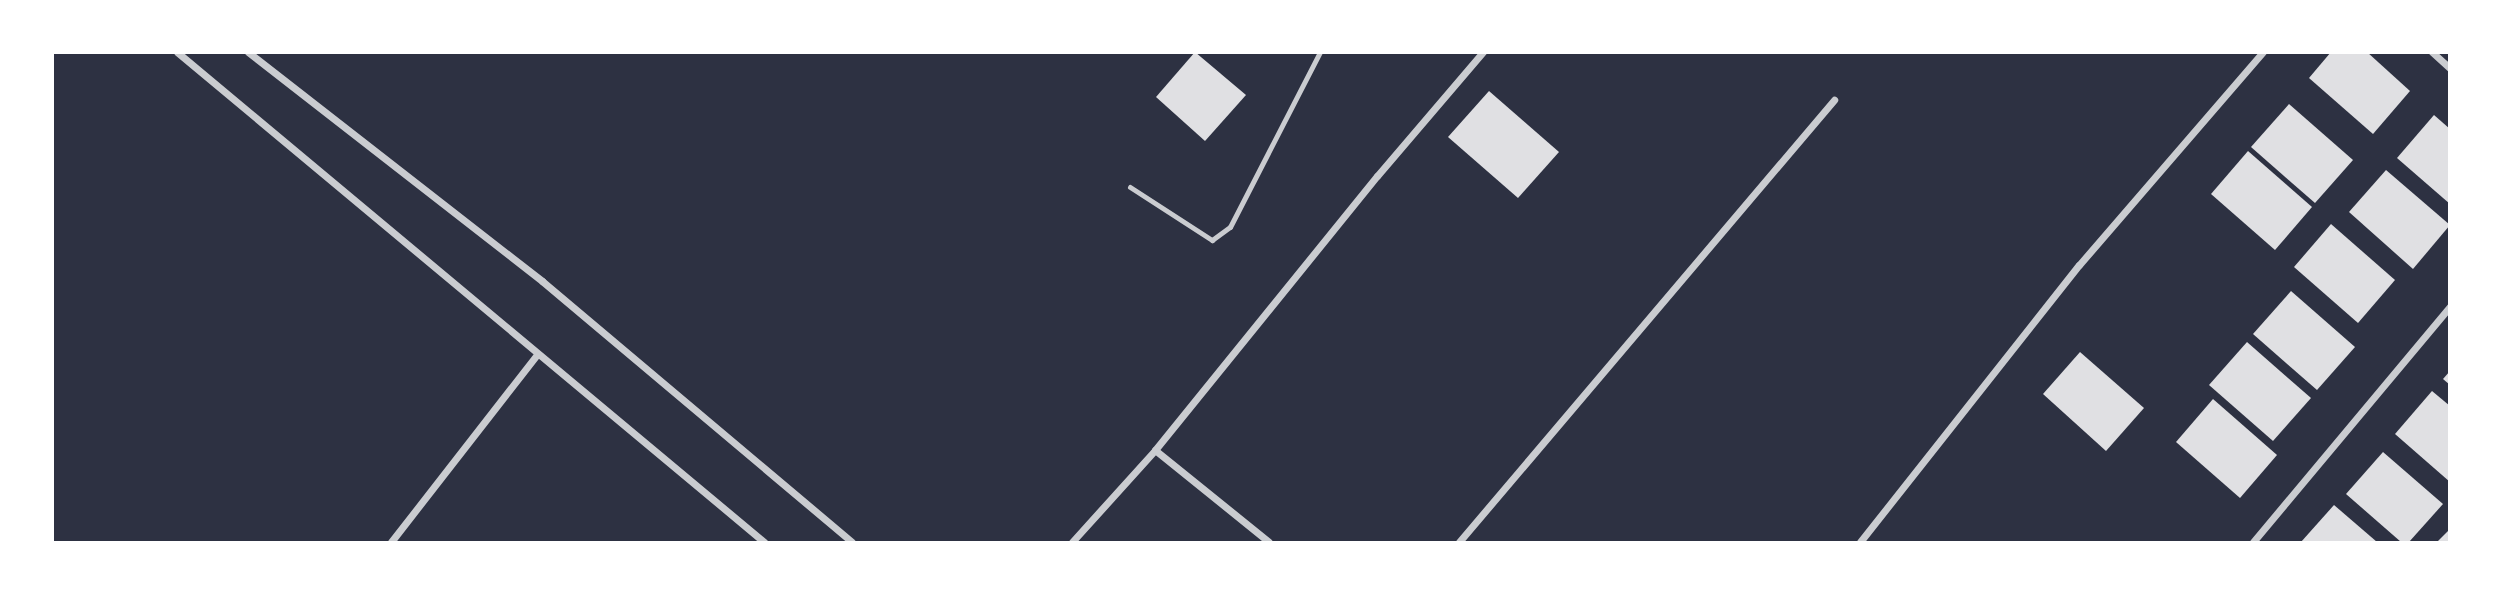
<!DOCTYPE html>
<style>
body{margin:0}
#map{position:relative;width:2502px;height:595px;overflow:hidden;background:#2d3142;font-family:"Alegreya Sans",sans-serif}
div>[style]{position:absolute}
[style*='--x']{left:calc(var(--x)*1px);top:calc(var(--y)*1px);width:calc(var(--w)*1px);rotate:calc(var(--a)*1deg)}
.building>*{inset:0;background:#e0e0e3}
.service>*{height:5px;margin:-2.5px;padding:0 2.5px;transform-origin:2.5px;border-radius:2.5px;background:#caccd0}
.minor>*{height:7px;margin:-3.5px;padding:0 3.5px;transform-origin:3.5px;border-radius:3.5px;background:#caccd0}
span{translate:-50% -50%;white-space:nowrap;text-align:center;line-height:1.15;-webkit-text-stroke:7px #fff;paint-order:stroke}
.frame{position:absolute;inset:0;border:54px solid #fff;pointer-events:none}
</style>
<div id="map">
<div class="building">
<div style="clip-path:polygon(1195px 52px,1246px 95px,1205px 141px,1156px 97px)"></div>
<div style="clip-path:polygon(2331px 52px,2367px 52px,2410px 91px,2373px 134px,2309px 78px)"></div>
<div style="clip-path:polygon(1489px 91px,1559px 152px,1518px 198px,1448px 137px)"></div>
<div style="clip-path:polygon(2289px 104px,2353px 160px,2315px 203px,2251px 147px)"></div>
<div style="clip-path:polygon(2434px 115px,2450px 129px,2450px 204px,2397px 158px)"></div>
<div style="clip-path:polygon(2248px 151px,2312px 207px,2275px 250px,2211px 194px)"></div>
<div style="clip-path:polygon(2386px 170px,2450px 225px,2413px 269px,2349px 212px)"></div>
<div style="clip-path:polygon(2331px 224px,2395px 280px,2358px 323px,2294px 267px)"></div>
<div style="clip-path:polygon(2291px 291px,2355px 347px,2317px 390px,2253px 334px)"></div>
<div style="clip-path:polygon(2247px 342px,2311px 398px,2273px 441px,2209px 385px)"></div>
<div style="clip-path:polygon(2080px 352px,2144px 408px,2106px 451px,2043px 394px)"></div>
<div style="clip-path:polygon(2450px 371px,2450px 385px,2443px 379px)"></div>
<div style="clip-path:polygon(2432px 391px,2450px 406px,2450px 482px,2395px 434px)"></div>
<div style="clip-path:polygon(2213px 399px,2277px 455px,2240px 498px,2176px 442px)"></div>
<div style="clip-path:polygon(2383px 452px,2443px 504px,2409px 542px,2401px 542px,2346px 494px)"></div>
<div style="clip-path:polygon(2334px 505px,2377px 542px,2301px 542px)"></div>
<div style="clip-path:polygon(2450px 529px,2450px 542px,2437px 542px)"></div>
</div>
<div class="service">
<div style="--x:1130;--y:187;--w:98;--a:32.9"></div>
<div style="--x:1212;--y:240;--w:22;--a:-36"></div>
<div style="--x:1230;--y:227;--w:197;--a:-62.8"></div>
</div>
<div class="minor">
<div style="--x:177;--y:52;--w:765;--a:39.85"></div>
<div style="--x:248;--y:52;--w:373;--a:37.9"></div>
<div style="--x:542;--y:281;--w:405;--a:40.1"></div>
<div style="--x:2432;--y:52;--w:24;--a:42"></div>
<div style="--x:1155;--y:450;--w:146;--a:38.9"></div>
<div style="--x:391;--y:542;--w:236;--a:-52.1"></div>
<div style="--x:1072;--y:542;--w:124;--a:-47.9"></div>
<div style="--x:1155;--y:450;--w:353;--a:-51"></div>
<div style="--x:1377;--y:176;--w:163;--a:-49.5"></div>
<div style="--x:1459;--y:542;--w:580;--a:-49.69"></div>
<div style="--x:1860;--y:542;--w:353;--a:-51.7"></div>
<div style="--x:2079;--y:265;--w:281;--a:-49.2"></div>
<div style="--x:2253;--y:542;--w:307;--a:-50.1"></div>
</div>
<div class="frame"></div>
</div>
